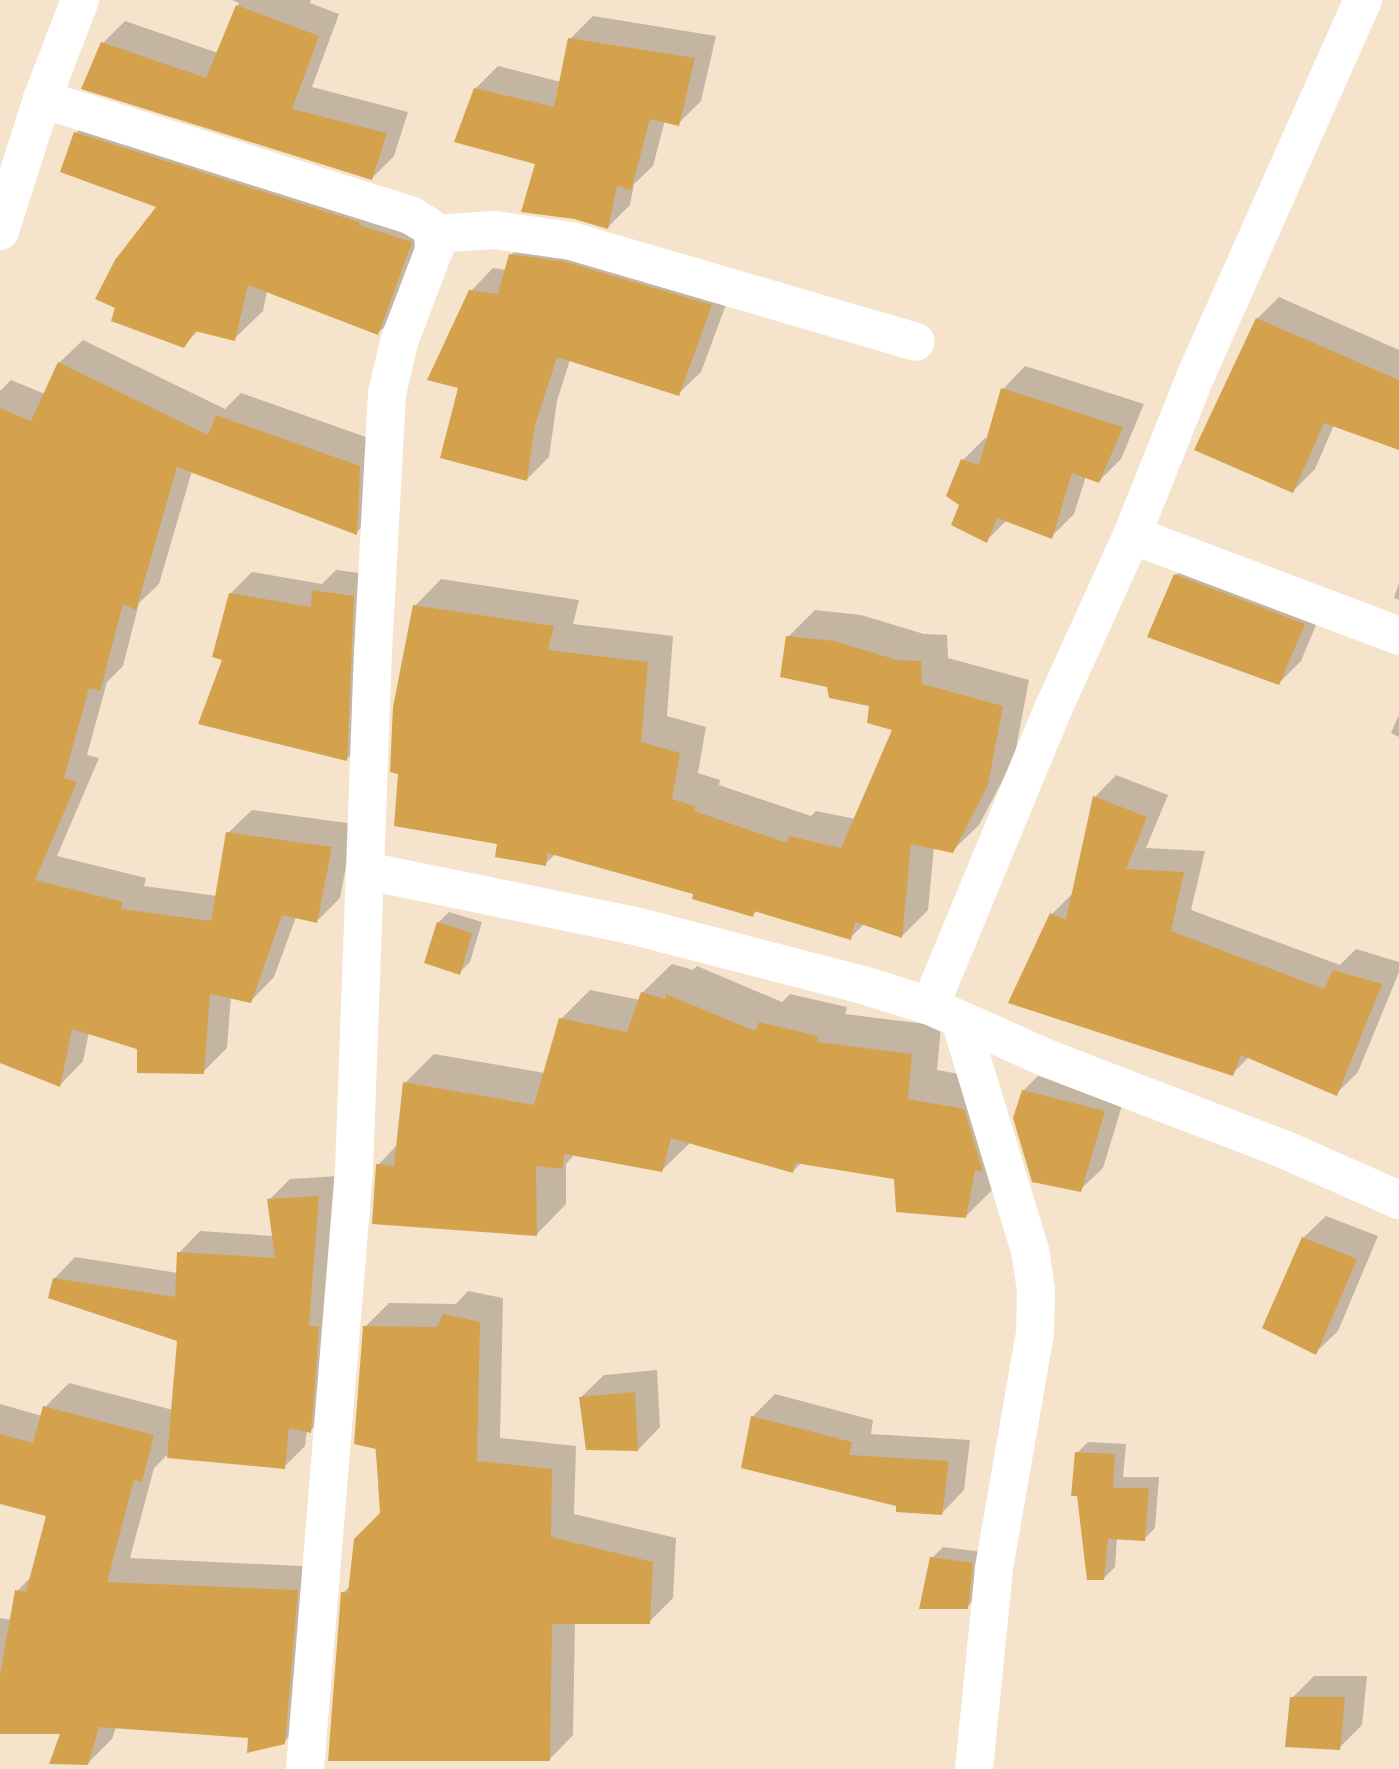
<!DOCTYPE html>
<style>
body{margin:0}
#map{position:relative;width:1399px;height:1769px;overflow:hidden;background:#f5e3cc;font-family:Lato,sans-serif}
div>[style]{position:absolute}
[style*='--x']{left:calc(var(--x)*1px);top:calc(var(--y)*1px);width:calc(var(--w)*1px);rotate:calc(var(--a)*1deg)}
.shadow>*{inset:0;background:#0003}
.building>*{inset:0;background:#d4a24c}
.street>*{height:38px;margin:-19px;padding:0 19px;transform-origin:19px;border-radius:19px;background:#fff}
span{translate:-50% -50%;white-space:nowrap;text-align:center;line-height:1.15;-webkit-text-stroke:5px #fdf1e4;paint-order:stroke}
</style>
<div id="map">
<div class="shadow">
<div style="clip-path:polygon(232px 0,311px 0,310px 3px,339px 14px,312px 87px,408px 112px,394px 156px,372px 178px,103px 43px,125px 21px,218px 53px,239px 3px)"></div>
<div style="clip-path:polygon(593px 16px,716px 36px,701px 101px,678px 124px,665px 120px,653px 166px,634px 184px,630px 205px,608px 227px,537px 162px,475px 89px,498px 66px,561px 82px,570px 39px)"></div>
<div style="clip-path:polygon(104px 105px,439px 213px,406px 305px,378px 333px,267px 291px,263px 311px,234px 339px,199px 330px,183px 346px,159px 207px,76px 133px)"></div>
<div style="clip-path:polygon(533px 233px,734px 283px,701px 372px,678px 394px,570px 360px,557px 401px,549px 457px,527px 479px,460px 386px,471px 291px,493px 268px,506px 270px,511px 255px)"></div>
<div style="clip-path:polygon(1279px 297px,1399px 350px,1399px 448px,1334px 425px,1315px 469px,1293px 491px,1257px 319px)"></div>
<div style="clip-path:polygon(83px 340px,225px 409px,241px 393px,383px 443px,380px 509px,356px 533px,192px 471px,159px 584px,139px 603px,123px 666px,107px 682px,87px 755px,99px 758px,57px 856px,146px 878px,144px 886px,217px 896px,228px 833px,252px 810px,354px 824px,340px 898px,317px 921px,296px 917px,274px 977px,251px 1001px,231px 996px,227px 1048px,203px 1072px,89px 1032px,83px 1061px,60px 1085px,0 1061px,0 391px,11px 380px,45px 394px,59px 363px)"></div>
<div style="clip-path:polygon(1025px 366px,1144px 404px,1121px 459px,1099px 481px,1086px 476px,1074px 514px,1051px 537px,1007px 520px,987px 540px,961px 504px,963px 460px,985px 438px,988px 439px,1003px 389px)"></div>
<div style="clip-path:polygon(1198px 553px,1326px 601px,1301px 661px,1279px 683px,1176px 575px)"></div>
<div style="clip-path:polygon(336px 570px,375px 575px,368px 738px,347px 759px,224px 659px,230px 594px,252px 572px,322px 584px)"></div>
<div style="clip-path:polygon(441px 579px,579px 600px,573px 624px,673px 636px,667px 716px,706px 727px,698px 773px,720px 780px,719px 785px,811px 816px,816px 811px,856px 819px,895px 728px,871px 705px,828px 686px,788px 637px,815px 610px,861px 615px,924px 634px,947px 635px,948px 658px,1029px 680px,1014px 759px,979px 825px,952px 851px,934px 847px,928px 910px,902px 936px,865px 923px,850px 938px,757px 910px,753px 915px,696px 892px,555px 854px,545px 864px,499px 843px,415px 606px)"></div>
<div style="clip-path:polygon(1399px 583px,1399px 600px,1394px 598px)"></div>
<div style="clip-path:polygon(1399px 715px,1399px 737px,1391px 733px)"></div>
<div style="clip-path:polygon(1116px 775px,1168px 795px,1146px 848px,1205px 851px,1191px 910px,1340px 965px,1356px 949px,1399px 962px,1399px 972px,1358px 1072px,1336px 1094px,1249px 1057px,1232px 1074px,1010px 1002px,1052px 914px,1074px 892px,1095px 797px)"></div>
<div style="clip-path:polygon(449px 912px,482px 922px,470px 962px,459px 973px,438px 923px)"></div>
<div style="clip-path:polygon(672px 964px,693px 970px,697px 966px,782px 1002px,790px 994px,847px 1007px,845px 1014px,941px 1026px,937px 1070px,993px 1080px,995px 1187px,966px 1216px,896px 1177px,802px 1162px,793px 1171px,691px 1142px,662px 1170px,575px 1154px,566px 1164px,566px 1204px,537px 1234px,378px 1165px,398px 1144px,405px 1083px,434px 1054px,545px 1073px,561px 1019px,590px 990px,640px 1000px,642px 993px)"></div>
<div style="clip-path:polygon(1046px 1068px,1127px 1089px,1103px 1168px,1080px 1190px,1023px 1091px)"></div>
<div style="clip-path:polygon(339px 1176px,331px 1410px,310px 1431px,307px 1430px,305px 1446px,284px 1467px,169px 1453px,154px 1468px,130px 1558px,321px 1567px,309px 1718px,284px 1742px,250px 1737px,116px 1727px,112px 1739px,88px 1763px,63px 1732px,0 1732px,0 1618px,12px 1620px,17px 1591px,32px 1576px,49px 1515px,0 1502px,0 1404px,42px 1416px,45px 1407px,69px 1383px,173px 1410px,179px 1339px,54px 1279px,75px 1257px,178px 1273px,179px 1253px,200px 1231px,273px 1236px,269px 1200px,290px 1179px)"></div>
<div style="clip-path:polygon(1326px 1216px,1378px 1236px,1338px 1331px,1315px 1353px,1303px 1238px)"></div>
<div style="clip-path:polygon(468px 1291px,503px 1298px,500px 1438px,576px 1446px,574px 1514px,676px 1538px,673px 1598px,649px 1622px,575px 1622px,573px 1735px,549px 1760px,343px 1593px,350px 1586px,381px 1514px,365px 1327px,389px 1303px,456px 1304px)"></div>
<div style="clip-path:polygon(657px 1370px,660px 1427px,638px 1450px,581px 1397px,604px 1375px)"></div>
<div style="clip-path:polygon(775px 1394px,873px 1420px,871px 1434px,970px 1440px,964px 1490px,942px 1513px,898px 1505px,752px 1417px)"></div>
<div style="clip-path:polygon(1088px 1442px,1126px 1444px,1123px 1477px,1159px 1477px,1155px 1528px,1144px 1539px,1117px 1537px,1115px 1567px,1104px 1578px,1079px 1495px,1077px 1453px)"></div>
<div style="clip-path:polygon(943px 1547px,983px 1552px,978px 1596px,967px 1607px,932px 1558px)"></div>
<div style="clip-path:polygon(1314px 1676px,1367px 1676px,1362px 1725px,1339px 1748px,1292px 1698px)"></div>
</div>
<div class="building">
<div style="clip-path:polygon(236px 5px,319px 36px,292px 109px,387px 133px,372px 180px,81px 89px,101px 42px,206px 78px)"></div>
<div style="clip-path:polygon(568px 38px,695px 58px,679px 126px,650px 119px,631px 190px,617px 186px,608px 229px,574px 219px,521px 212px,535px 164px,454px 142px,474px 88px,554px 107px)"></div>
<div style="clip-path:polygon(74px 132px,359px 222px,359px 225px,412px 242px,378px 335px,248px 285px,235px 341px,195px 331px,184px 348px,111px 321px,115px 308px,95px 299px,115px 260px,156px 207px,60px 172px)"></div>
<div style="clip-path:polygon(509px 254px,566px 262px,712px 305px,679px 396px,557px 357px,535px 425px,527px 481px,440px 458px,458px 388px,427px 380px,469px 290px,498px 294px)"></div>
<div style="clip-path:polygon(1256px 318px,1399px 380px,1399px 450px,1324px 423px,1293px 493px,1194px 450px)"></div>
<div style="clip-path:polygon(58px 362px,208px 435px,216px 415px,360px 466px,357px 535px,177px 467px,136px 610px,123px 604px,100px 691px,89px 688px,64px 778px,77px 782px,35px 880px,123px 902px,121px 909px,211px 921px,226px 832px,332px 847px,317px 923px,282px 915px,251px 1003px,210px 994px,204px 1074px,137px 1073px,137px 1049px,72px 1029px,60px 1087px,0 1063px,0 408px,31px 421px)"></div>
<div style="clip-path:polygon(1001px 388px,1123px 427px,1099px 483px,1072px 473px,1052px 539px,997px 518px,987px 543px,951px 525px,959px 505px,946px 496px,961px 459px,979px 465px)"></div>
<div style="clip-path:polygon(1174px 574px,1305px 624px,1279px 685px,1147px 637px)"></div>
<div style="clip-path:polygon(312px 590px,354px 596px,347px 761px,198px 724px,222px 660px,212px 657px,229px 593px,311px 607px)"></div>
<div style="clip-path:polygon(413px 605px,554px 626px,548px 650px,648px 662px,641px 742px,680px 753px,672px 799px,695px 806px,694px 811px,787px 843px,788px 836px,841px 848px,892px 730px,867px 723px,869px 706px,829px 698px,827px 687px,780px 677px,786px 636px,834px 641px,897px 660px,921px 661px,922px 684px,1003px 706px,988px 785px,953px 853px,911px 844px,902px 938px,855px 922px,851px 940px,754px 911px,753px 917px,692px 899px,693px 894px,547px 853px,546px 866px,495px 857px,497px 844px,394px 826px,398px 774px,390px 772px,393px 707px)"></div>
<div style="clip-path:polygon(1093px 796px,1147px 817px,1126px 869px,1184px 872px,1171px 931px,1324px 989px,1333px 970px,1382px 984px,1337px 1096px,1241px 1055px,1233px 1076px,1008px 1003px,1050px 913px,1066px 920px)"></div>
<div style="clip-path:polygon(437px 922px,472px 933px,460px 975px,424px 963px)"></div>
<div style="clip-path:polygon(641px 992px,665px 999px,666px 994px,755px 1031px,759px 1022px,818px 1036px,817px 1042px,912px 1054px,908px 1099px,964px 1109px,983px 1171px,975px 1170px,966px 1218px,896px 1212px,894px 1179px,795px 1163px,793px 1173px,671px 1138px,662px 1172px,565px 1154px,562px 1169px,536px 1166px,537px 1236px,372px 1224px,376px 1164px,394px 1166px,403px 1082px,534px 1105px,559px 1018px,627px 1032px)"></div>
<div style="clip-path:polygon(1022px 1090px,1105px 1111px,1081px 1192px,1032px 1182px,1013px 1118px)"></div>
<div style="clip-path:polygon(319px 1196px,309px 1326px,319px 1326px,311px 1433px,289px 1428px,285px 1469px,167px 1458px,177px 1341px,48px 1298px,53px 1278px,175px 1297px,177px 1252px,275px 1258px,267px 1199px)"></div>
<div style="clip-path:polygon(1302px 1237px,1357px 1259px,1316px 1355px,1262px 1328px)"></div>
<div style="clip-path:polygon(443px 1314px,480px 1322px,477px 1461px,552px 1469px,551px 1537px,653px 1562px,650px 1624px,552px 1624px,550px 1761px,328px 1761px,341px 1592px,348px 1593px,354px 1539px,380px 1513px,376px 1449px,354px 1444px,363px 1326px,437px 1327px)"></div>
<div style="clip-path:polygon(635px 1392px,638px 1451px,586px 1450px,579px 1397px)"></div>
<div style="clip-path:polygon(43px 1406px,154px 1435px,142px 1482px,134px 1480px,107px 1582px,298px 1590px,285px 1744px,247px 1753px,248px 1738px,99px 1727px,88px 1765px,49px 1764px,60px 1734px,0 1734px,0 1676px,15px 1590px,26px 1592px,46px 1516px,0 1504px,0 1434px,33px 1443px)"></div>
<div style="clip-path:polygon(751px 1416px,852px 1442px,849px 1455px,949px 1461px,942px 1515px,896px 1512px,896px 1506px,741px 1468px)"></div>
<div style="clip-path:polygon(1075px 1452px,1115px 1454px,1113px 1488px,1149px 1488px,1145px 1541px,1108px 1539px,1104px 1580px,1087px 1580px,1077px 1496px,1071px 1496px)"></div>
<div style="clip-path:polygon(930px 1557px,973px 1563px,968px 1609px,919px 1609px)"></div>
<div style="clip-path:polygon(1290px 1697px,1345px 1697px,1340px 1750px,1285px 1747px)"></div>
</div>
<div class="street">
<div style="--x:42;--y:99;--w:386;--a:17.5"></div>
<div style="--x:410;--y:215;--w:21;--a:31"></div>
<div style="--x:428;--y:226;--w:9;--a:58"></div>
<div style="--x:433;--y:234;--w:16;--a:86"></div>
<div style="--x:434;--y:250;--w:98;--a:110.8"></div>
<div style="--x:399;--y:342;--w:53;--a:103"></div>
<div style="--x:387;--y:394;--w:257;--a:93.1"></div>
<div style="--x:373;--y:651;--w:519;--a:92.1"></div>
<div style="--x:354;--y:1170;--w:601;--a:94.68"></div>
<div style="--x:0;--y:231;--w:139;--a:-72.3"></div>
<div style="--x:42;--y:99;--w:106;--a:-69"></div>
<div style="--x:433;--y:234;--w:61;--a:-3.8"></div>
<div style="--x:494;--y:230;--w:78;--a:8.1"></div>
<div style="--x:571;--y:241;--w:359;--a:16.3"></div>
<div style="--x:1132;--y:535;--w:285;--a:20.7"></div>
<div style="--x:367;--y:871;--w:269;--a:11.6"></div>
<div style="--x:631;--y:925;--w:240;--a:14.5"></div>
<div style="--x:863;--y:985;--w:70;--a:17.4"></div>
<div style="--x:930;--y:1006;--w:127;--a:24.1"></div>
<div style="--x:1046;--y:1058;--w:252;--a:21"></div>
<div style="--x:1281;--y:1148;--w:129;--a:23.8"></div>
<div style="--x:930;--y:1006;--w:324;--a:-67.5"></div>
<div style="--x:1054;--y:707;--w:189;--a:-65.6"></div>
<div style="--x:1132;--y:535;--w:172;--a:-68.2"></div>
<div style="--x:1196;--y:375;--w:411;--a:-66"></div>
<div style="--x:960;--y:1020;--w:240;--a:73.1"></div>
<div style="--x:1030;--y:1250;--w:40;--a:81.5"></div>
<div style="--x:1036;--y:1290;--w:43;--a:91.3"></div>
<div style="--x:1035;--y:1333;--w:240;--a:99.9"></div>
<div style="--x:994;--y:1569;--w:201;--a:95.7"></div>
</div>
</div>
